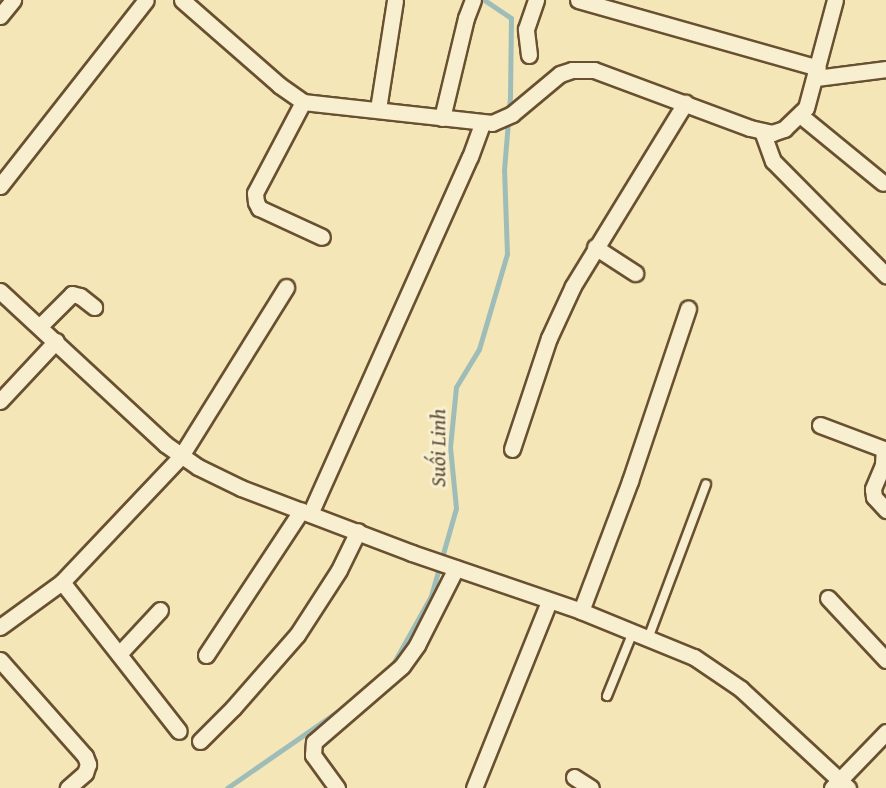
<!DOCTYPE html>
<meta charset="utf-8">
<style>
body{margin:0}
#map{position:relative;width:886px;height:788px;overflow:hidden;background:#f4e6b6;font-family:"Gentium Book Plus",serif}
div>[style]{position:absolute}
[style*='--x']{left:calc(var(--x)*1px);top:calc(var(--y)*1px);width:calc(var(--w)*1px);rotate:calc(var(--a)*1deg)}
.stream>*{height:5px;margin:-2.5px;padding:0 2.5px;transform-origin:2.5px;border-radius:2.5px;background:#9fbdb8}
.roads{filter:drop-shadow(2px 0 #695030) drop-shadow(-2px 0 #695030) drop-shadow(0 2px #695030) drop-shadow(0 -2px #695030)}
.lane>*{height:8px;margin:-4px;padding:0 4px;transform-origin:4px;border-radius:4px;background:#f8efd0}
.street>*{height:15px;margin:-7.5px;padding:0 7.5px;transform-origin:7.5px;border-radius:7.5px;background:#f8efd0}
span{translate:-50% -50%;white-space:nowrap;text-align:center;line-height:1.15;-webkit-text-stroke:6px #f8efd0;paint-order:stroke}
.water-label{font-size:22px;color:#594e3a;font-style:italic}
</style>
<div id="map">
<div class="stream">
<div style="--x:393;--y:664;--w:78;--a:-60.8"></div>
<div style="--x:431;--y:596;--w:91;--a:-74.1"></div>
<div style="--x:456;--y:508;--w:61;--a:-95.6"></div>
<div style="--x:450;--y:447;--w:60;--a:-84.3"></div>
<div style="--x:456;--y:387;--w:44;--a:-58.8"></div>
<div style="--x:479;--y:349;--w:99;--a:-73.6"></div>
<div style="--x:507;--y:254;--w:84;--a:-92"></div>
<div style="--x:504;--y:170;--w:73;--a:-85.3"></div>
<div style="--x:510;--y:97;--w:79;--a:-89.3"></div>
<div style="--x:511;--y:18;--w:32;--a:-146"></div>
<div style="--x:227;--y:788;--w:139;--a:-34.7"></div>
</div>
<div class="roads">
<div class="lane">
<div style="--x:649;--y:636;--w:162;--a:-69.4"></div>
<div style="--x:607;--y:696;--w:69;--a:-67.9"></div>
</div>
<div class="street">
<div style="--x:182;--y:0;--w:129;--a:41.2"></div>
<div style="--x:279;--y:85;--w:29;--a:35"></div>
<div style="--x:303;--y:102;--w:190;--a:6.3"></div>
<div style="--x:492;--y:123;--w:22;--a:-24"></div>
<div style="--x:512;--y:114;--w:62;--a:-39.8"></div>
<div style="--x:560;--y:74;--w:13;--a:-18"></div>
<div style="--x:572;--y:70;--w:22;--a:0"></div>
<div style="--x:594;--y:70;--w:166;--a:20.4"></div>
<div style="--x:750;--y:128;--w:23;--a:13"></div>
<div style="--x:772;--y:133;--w:13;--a:-18"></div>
<div style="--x:784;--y:129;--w:30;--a:-44"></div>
<div style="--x:806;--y:108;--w:112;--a:-75"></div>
<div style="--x:578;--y:0;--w:249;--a:15.8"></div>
<div style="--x:0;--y:16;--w:21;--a:-51"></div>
<div style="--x:529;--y:55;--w:26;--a:-97"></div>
<div style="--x:526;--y:29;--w:31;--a:-71"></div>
<div style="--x:816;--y:78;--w:71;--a:-7.3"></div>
<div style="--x:303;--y:102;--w:103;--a:117.8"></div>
<div style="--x:255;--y:193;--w:9;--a:84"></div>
<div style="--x:256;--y:202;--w:7;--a:63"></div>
<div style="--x:259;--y:208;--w:69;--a:24.7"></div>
<div style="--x:378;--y:109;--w:110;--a:-81.1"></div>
<div style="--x:800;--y:115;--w:107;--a:39.3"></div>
<div style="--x:442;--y:118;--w:103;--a:-76.5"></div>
<div style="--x:466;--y:18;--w:19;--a:-69"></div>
<div style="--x:762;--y:131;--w:32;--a:70"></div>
<div style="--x:773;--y:161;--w:161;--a:45.3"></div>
<div style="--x:0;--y:186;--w:236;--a:-51.9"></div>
<div style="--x:595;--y:247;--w:48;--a:33"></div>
<div style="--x:0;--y:291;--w:225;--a:42.8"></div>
<div style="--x:165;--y:444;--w:40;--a:34.9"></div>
<div style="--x:198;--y:467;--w:48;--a:26"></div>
<div style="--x:241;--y:488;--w:183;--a:20.8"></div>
<div style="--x:412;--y:553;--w:179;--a:18.9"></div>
<div style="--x:581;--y:611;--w:122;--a:22.2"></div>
<div style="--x:694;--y:657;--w:57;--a:34.2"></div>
<div style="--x:741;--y:689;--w:146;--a:42.8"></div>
<div style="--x:40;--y:326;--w:45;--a:-45"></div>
<div style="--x:72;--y:294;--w:8;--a:14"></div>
<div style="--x:80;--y:296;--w:18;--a:38"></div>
<div style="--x:0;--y:401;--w:82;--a:-47"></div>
<div style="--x:820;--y:425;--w:68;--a:20.6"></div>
<div style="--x:884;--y:449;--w:16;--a:94"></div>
<div style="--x:883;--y:465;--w:26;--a:113"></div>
<div style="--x:873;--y:489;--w:8;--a:83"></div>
<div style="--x:874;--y:497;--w:18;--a:47"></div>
<div style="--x:512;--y:449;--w:117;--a:-71.6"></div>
<div style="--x:549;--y:338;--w:57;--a:-65.2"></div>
<div style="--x:573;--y:286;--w:215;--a:-58.5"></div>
<div style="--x:310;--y:514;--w:391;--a:-65.9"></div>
<div style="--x:470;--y:157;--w:35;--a:-70"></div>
<div style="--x:62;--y:582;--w:189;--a:51.9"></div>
<div style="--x:828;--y:598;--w:85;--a:46.9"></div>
<div style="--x:581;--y:611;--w:139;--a:-69.3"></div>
<div style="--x:630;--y:481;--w:182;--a:-71.4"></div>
<div style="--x:0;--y:627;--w:77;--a:-36"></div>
<div style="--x:62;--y:582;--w:173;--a:-46.6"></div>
<div style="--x:181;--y:456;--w:199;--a:-58.1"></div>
<div style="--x:119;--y:654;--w:60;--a:-47"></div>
<div style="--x:206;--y:655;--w:173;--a:-56.6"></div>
<div style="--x:0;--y:660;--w:128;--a:48.5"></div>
<div style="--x:85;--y:756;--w:9;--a:69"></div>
<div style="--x:88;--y:764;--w:9;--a:108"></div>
<div style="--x:85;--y:773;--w:23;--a:139"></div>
<div style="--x:200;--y:741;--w:47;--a:-45"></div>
<div style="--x:233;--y:708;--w:97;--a:-48.8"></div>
<div style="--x:297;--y:635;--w:77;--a:-57.1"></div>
<div style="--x:339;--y:570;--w:43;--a:-64"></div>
<div style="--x:574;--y:777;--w:20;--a:33"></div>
<div style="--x:337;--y:788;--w:41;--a:-126"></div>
<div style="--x:313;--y:755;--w:13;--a:-86"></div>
<div style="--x:314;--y:742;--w:116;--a:-40.8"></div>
<div style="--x:402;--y:666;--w:26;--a:-54"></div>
<div style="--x:417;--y:645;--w:86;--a:-63.1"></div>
<div style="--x:474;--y:788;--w:201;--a:-68.1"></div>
<div style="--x:832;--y:788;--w:78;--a:-46"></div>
</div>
</div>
<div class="water-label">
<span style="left:438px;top:448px;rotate:-90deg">Suối Linh</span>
</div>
</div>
